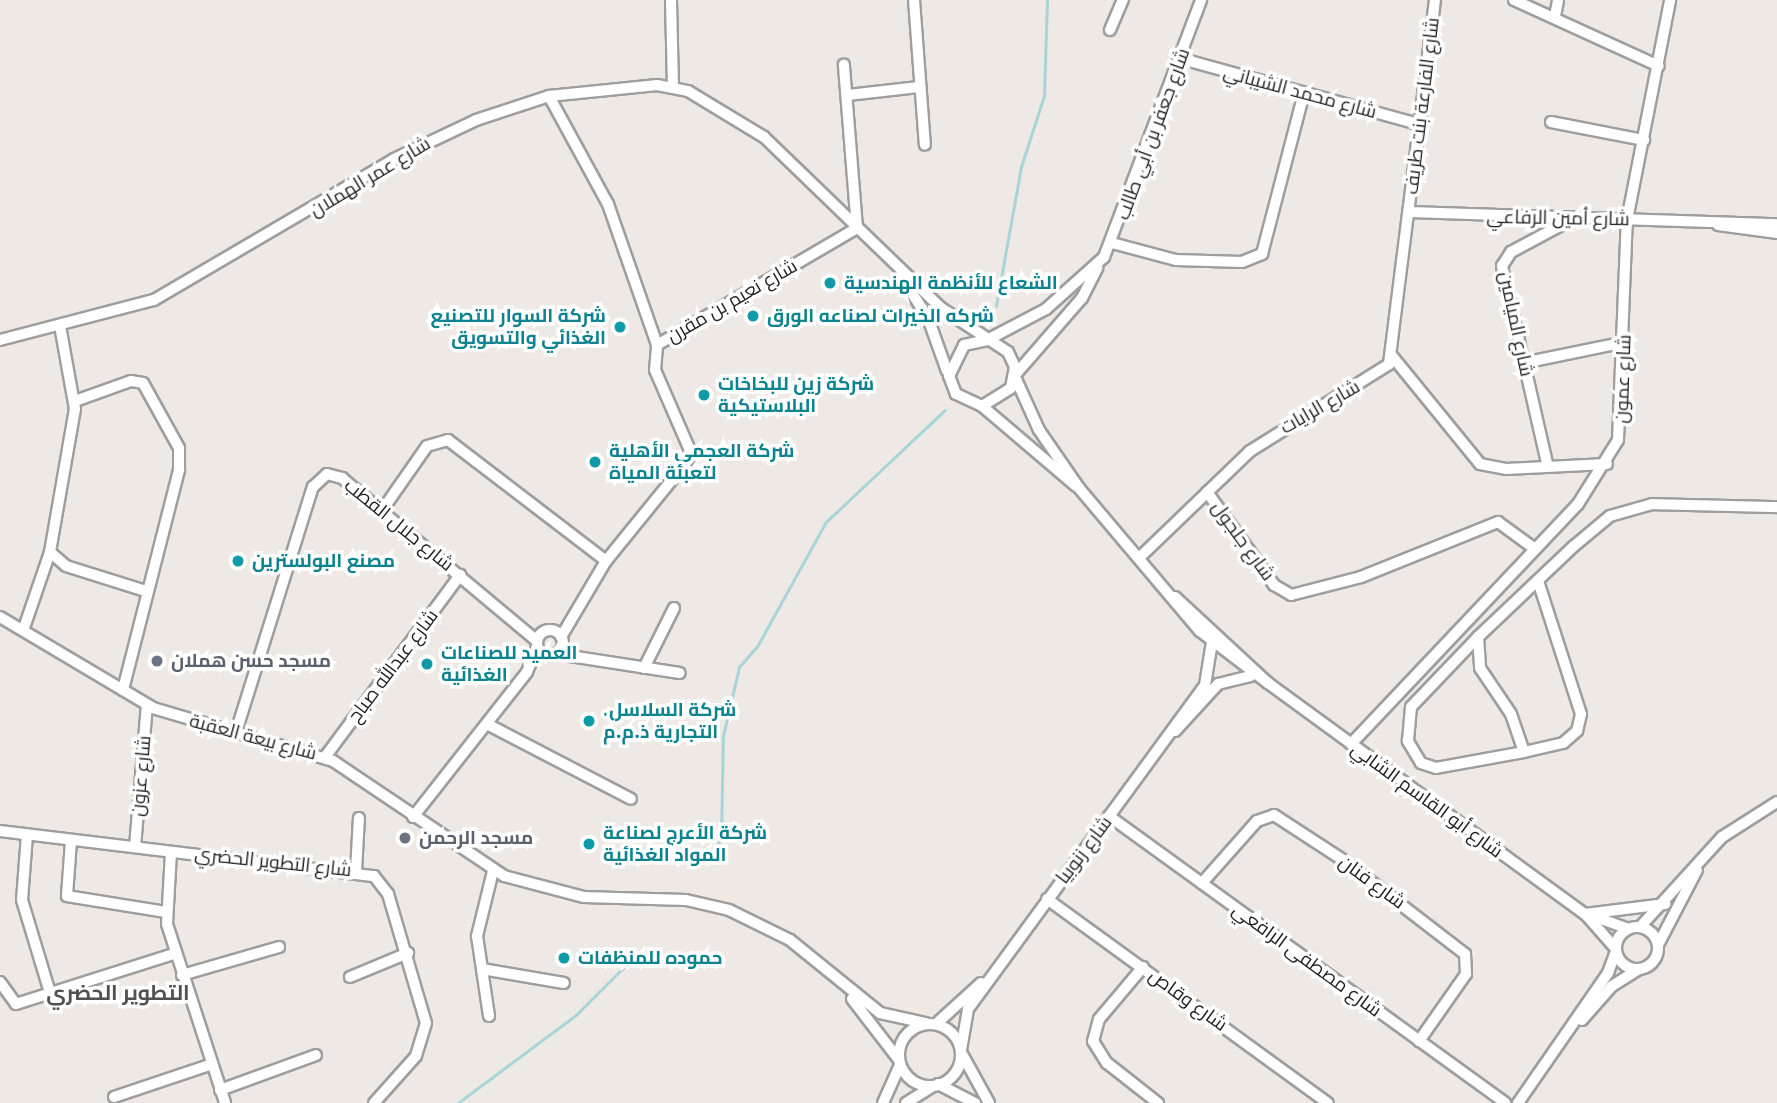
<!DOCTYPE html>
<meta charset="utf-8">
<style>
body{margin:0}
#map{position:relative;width:1777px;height:1103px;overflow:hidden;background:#eee9e4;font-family:"IBM Plex Sans",Cairo,sans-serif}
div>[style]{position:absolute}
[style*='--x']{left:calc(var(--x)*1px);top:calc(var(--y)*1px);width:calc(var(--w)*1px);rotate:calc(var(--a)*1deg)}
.stream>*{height:2.5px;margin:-1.25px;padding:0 1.25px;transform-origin:1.25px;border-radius:1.25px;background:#a8d5d8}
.roads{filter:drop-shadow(2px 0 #9e9e9e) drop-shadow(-2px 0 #9e9e9e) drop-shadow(0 2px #9e9e9e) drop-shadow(0 -2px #9e9e9e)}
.minor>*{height:10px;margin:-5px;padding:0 5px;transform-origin:5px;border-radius:5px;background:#fff}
.minor>.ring{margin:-5px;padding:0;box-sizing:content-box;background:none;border:10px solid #fff;border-radius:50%}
.dots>*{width:19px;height:19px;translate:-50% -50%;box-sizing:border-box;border:4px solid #fff;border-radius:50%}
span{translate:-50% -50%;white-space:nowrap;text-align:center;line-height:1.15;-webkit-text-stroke:7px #fff;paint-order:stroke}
.street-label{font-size:19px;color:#1d1d1d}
.culture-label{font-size:19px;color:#0d838f;font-weight:700}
.left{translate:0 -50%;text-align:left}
.right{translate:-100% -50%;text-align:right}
.worship-label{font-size:19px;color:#5b616d;font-weight:700}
.neighbourhood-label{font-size:21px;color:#505050;font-weight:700}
</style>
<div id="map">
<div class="stream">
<div style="--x:996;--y:306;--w:141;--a:-79.8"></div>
<div style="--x:1021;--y:167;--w:75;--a:-72.1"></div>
<div style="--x:1044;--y:96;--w:96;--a:-88.2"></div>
<div style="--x:712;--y:860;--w:26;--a:-69"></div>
<div style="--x:721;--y:836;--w:100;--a:-88.9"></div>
<div style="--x:723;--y:736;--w:71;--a:-76.9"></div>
<div style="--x:739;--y:667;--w:29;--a:-49"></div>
<div style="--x:758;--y:645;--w:141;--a:-61.1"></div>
<div style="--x:826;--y:522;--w:163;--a:-43.3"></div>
<div style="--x:458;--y:1103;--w:147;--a:-36.7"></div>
<div style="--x:576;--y:1015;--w:68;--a:-45"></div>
</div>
<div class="roads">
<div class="minor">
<div style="--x:671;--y:0;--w:88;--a:88.7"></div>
<div style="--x:914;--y:0;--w:145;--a:85.7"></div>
<div style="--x:1514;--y:0;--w:159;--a:24.5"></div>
<div style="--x:1555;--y:16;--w:16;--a:-79"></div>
<div style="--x:1110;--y:30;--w:33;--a:-67"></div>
<div style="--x:1182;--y:59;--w:245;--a:15.4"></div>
<div style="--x:848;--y:95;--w:71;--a:-6.4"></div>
<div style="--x:549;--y:96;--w:123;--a:61.4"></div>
<div style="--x:608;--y:204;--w:149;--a:70.8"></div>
<div style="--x:1551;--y:122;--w:95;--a:11"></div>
<div style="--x:1410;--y:212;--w:367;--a:1.9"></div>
<div style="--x:1718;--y:225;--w:60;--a:7.7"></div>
<div style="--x:1112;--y:243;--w:66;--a:14.9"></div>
<div style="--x:1176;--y:260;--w:66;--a:1.7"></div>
<div style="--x:1242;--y:262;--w:22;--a:-22"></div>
<div style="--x:1262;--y:254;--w:162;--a:-75.4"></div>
<div style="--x:901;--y:276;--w:50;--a:57.3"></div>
<div style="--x:928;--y:318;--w:56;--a:70.3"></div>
<div style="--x:0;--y:340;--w:159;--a:-14.6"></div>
<div style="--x:154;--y:300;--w:278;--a:-30.4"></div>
<div style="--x:394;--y:159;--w:91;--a:-25.4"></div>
<div style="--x:476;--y:120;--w:77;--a:-18.2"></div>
<div style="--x:549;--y:96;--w:109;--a:-5.8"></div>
<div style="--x:657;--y:85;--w:32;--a:11"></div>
<div style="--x:688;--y:91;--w:89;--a:31.2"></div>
<div style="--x:764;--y:137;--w:246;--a:44"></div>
<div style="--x:941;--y:308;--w:80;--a:33.3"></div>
<div style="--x:1008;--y:352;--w:17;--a:65"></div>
<div style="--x:1015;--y:367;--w:21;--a:101"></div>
<div style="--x:1011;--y:388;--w:34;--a:148"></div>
<div style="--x:982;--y:406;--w:29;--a:-155"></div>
<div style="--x:956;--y:394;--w:19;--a:-111"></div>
<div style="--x:949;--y:376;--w:34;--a:-64"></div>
<div style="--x:964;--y:345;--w:24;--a:-12"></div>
<div style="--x:987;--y:340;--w:67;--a:-27.7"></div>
<div style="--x:1046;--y:309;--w:78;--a:-41.9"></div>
<div style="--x:1104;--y:257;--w:275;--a:-69.3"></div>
<div style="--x:1392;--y:356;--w:139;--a:50.8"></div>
<div style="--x:1480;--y:464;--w:26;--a:11"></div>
<div style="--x:1506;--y:469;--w:101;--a:-2.8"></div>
<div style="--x:1523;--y:363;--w:104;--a:-11.6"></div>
<div style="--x:1015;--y:375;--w:102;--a:-49"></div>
<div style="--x:1082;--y:298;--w:34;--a:-63"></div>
<div style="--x:1015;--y:377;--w:58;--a:65.6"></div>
<div style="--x:1039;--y:430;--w:70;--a:55.4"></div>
<div style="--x:1079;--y:488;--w:187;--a:49.8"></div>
<div style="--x:1200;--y:631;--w:86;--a:37.4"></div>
<div style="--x:75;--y:401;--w:59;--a:-19.7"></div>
<div style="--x:131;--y:381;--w:12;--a:9"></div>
<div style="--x:143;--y:383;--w:74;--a:61"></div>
<div style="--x:179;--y:448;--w:22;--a:90"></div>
<div style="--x:179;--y:470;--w:227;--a:104.3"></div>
<div style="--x:982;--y:406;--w:123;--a:40.4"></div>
<div style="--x:1547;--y:463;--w:202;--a:-102.9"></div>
<div style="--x:1502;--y:266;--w:17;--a:-57"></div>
<div style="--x:1511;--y:252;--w:64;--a:-28.2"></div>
<div style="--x:1207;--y:492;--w:115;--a:54.2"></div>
<div style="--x:1274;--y:585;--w:20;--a:30"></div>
<div style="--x:1291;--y:595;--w:72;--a:-14.4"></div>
<div style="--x:1361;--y:577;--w:148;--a:-21.9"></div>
<div style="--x:1498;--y:522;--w:46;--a:36.1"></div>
<div style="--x:381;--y:512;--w:80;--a:-55.1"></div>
<div style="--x:427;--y:446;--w:22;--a:-16"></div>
<div style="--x:448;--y:440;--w:199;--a:37.4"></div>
<div style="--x:50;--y:552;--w:21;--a:41"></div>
<div style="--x:66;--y:566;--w:84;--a:17.4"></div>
<div style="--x:1140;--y:557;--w:153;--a:-43.9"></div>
<div style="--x:1250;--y:451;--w:164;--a:-32"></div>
<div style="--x:1389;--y:364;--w:367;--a:-82.8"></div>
<div style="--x:1538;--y:581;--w:140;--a:72.1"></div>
<div style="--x:1581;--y:714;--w:17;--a:103"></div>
<div style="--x:1577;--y:731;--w:18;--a:139"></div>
<div style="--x:1563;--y:743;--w:40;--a:167"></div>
<div style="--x:1524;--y:752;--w:89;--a:169.7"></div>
<div style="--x:1436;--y:768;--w:16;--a:-162"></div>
<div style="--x:1421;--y:763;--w:26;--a:-121"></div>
<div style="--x:1408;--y:741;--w:34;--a:-85"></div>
<div style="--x:1411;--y:707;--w:97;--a:-46.3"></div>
<div style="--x:1478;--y:637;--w:132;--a:-43.5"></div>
<div style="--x:1574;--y:546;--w:47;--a:-39.8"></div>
<div style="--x:1610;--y:516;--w:44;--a:-15.9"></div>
<div style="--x:1652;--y:504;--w:125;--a:1.4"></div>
<div style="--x:1175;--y:597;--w:127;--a:42.8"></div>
<div style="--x:1268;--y:683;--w:395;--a:36.1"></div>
<div style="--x:1587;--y:916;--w:44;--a:48.7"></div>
<div style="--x:0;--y:617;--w:178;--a:30.7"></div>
<div style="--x:153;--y:708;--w:188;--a:16.4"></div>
<div style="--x:333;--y:761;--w:206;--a:33.9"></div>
<div style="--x:504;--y:876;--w:83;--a:14.7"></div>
<div style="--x:584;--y:897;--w:102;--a:1.7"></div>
<div style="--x:686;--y:900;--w:44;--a:13.1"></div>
<div style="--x:729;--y:910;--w:68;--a:26.2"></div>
<div style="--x:790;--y:940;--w:116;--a:39"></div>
<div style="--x:880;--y:1013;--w:47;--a:12.3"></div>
<div style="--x:24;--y:628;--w:80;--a:-71.1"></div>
<div style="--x:50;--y:552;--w:145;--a:-80.1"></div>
<div style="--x:75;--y:409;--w:84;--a:-100.2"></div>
<div class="ring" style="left:537px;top:630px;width:16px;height:16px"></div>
<div style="--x:561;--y:637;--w:88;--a:-59.4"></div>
<div style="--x:606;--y:561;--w:136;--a:-50.9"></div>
<div style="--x:692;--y:455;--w:93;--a:-113.5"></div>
<div style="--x:655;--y:370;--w:25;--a:-85"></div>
<div style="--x:657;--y:345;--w:232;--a:-30.3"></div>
<div style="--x:857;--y:228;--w:164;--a:-94.6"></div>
<div style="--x:1478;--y:637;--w:31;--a:86"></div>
<div style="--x:1480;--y:668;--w:55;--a:56"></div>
<div style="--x:1511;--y:714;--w:40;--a:71.1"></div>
<div style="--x:557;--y:654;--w:124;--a:8.8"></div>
<div style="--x:644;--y:668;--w:67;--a:-63.4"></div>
<div style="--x:487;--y:724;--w:162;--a:27.5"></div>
<div style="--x:1175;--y:731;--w:64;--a:-47.5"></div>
<div style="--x:1218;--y:684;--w:34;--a:-14"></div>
<div style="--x:236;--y:732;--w:257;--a:-72.6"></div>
<div style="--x:313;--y:487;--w:19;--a:-43"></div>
<div style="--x:327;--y:474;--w:16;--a:15"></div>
<div style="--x:342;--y:478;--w:254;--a:39.9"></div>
<div style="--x:1351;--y:744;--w:330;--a:-46.6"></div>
<div style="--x:1578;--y:504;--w:75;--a:-58"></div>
<div style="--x:1618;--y:440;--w:220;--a:-87.7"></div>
<div style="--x:1627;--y:220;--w:224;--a:-78.9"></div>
<div style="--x:325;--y:757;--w:227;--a:-53.4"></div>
<div style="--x:1109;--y:816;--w:489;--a:35.9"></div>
<div style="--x:413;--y:817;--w:184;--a:-51.8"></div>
<div style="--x:527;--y:672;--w:27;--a:-68"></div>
<div style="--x:0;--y:831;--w:377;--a:6.9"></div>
<div style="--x:374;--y:876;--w:23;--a:52"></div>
<div style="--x:388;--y:894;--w:134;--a:73.6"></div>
<div style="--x:426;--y:1023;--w:34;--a:107"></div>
<div style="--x:416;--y:1056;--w:63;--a:131.8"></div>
<div style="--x:27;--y:835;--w:65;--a:94.4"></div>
<div style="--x:22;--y:900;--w:97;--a:73.2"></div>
<div style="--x:71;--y:841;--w:55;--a:94.2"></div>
<div style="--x:67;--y:896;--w:100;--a:9.2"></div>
<div style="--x:135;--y:847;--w:143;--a:-85.2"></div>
<div style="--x:171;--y:852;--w:72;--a:93.2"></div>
<div style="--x:167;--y:924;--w:188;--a:72"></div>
<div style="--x:356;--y:871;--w:53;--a:-86.8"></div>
<div style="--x:1202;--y:883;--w:83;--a:-48.4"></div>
<div style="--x:1257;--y:821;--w:18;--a:-19"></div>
<div style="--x:1274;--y:815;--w:82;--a:33.1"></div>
<div style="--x:1343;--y:860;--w:154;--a:37.6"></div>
<div style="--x:1465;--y:954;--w:20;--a:87"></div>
<div style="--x:1466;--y:974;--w:82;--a:125"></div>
<div style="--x:1047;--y:899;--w:347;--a:36"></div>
<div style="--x:1585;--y:914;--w:81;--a:-7.1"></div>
<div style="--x:1593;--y:916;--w:37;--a:20"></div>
<div class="ring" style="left:1616px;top:927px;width:32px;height:32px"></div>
<div style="--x:1640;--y:927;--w:122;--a:-47.7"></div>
<div style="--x:1722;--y:837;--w:65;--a:-32.5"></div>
<div style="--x:1659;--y:943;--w:82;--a:-62.5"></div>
<div style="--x:1143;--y:967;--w:68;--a:130.2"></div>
<div style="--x:1099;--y:1019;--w:23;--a:105"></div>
<div style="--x:1093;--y:1041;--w:26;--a:58"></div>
<div style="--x:1107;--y:1063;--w:65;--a:38.1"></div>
<div style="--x:482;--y:969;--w:83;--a:9.7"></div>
<div style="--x:182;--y:975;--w:101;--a:-16.1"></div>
<div style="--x:350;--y:977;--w:63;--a:-22.5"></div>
<div style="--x:0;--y:982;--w:27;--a:54"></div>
<div style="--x:16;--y:1004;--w:166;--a:-17.6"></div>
<div style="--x:852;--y:999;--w:77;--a:52.4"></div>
<div style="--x:489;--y:1016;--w:81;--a:-98.5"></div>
<div style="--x:477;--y:936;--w:67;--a:-76.2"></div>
<div style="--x:1582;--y:1020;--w:45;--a:-48.6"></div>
<div style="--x:1612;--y:986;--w:32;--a:-32"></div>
<div class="ring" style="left:899px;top:1024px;width:52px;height:52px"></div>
<div style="--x:936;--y:1024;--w:61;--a:-42.3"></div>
<div style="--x:961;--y:1050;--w:42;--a:-80.3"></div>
<div style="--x:968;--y:1009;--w:401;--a:-53.8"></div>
<div style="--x:1205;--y:685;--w:44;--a:-80.8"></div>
<div style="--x:962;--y:1054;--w:56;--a:61.1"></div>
<div style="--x:938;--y:1084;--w:42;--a:27.2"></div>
<div style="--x:220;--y:1090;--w:102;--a:-20"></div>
<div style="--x:114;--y:1097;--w:103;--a:-18.6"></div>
<div style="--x:883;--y:1103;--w:42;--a:-65.9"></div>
<div style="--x:906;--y:1103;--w:32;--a:-32"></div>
<div style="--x:1518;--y:1103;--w:158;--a:-55.3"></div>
<div style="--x:1608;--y:973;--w:23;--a:-70"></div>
</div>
</div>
<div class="dots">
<div style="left:830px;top:283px;background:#0f9aa8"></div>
<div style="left:753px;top:316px;background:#0f9aa8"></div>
<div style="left:620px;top:327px;background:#0f9aa8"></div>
<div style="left:704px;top:395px;background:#0f9aa8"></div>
<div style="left:595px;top:462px;background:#0f9aa8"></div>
<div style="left:238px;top:561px;background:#0f9aa8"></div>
<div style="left:157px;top:661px;background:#6b7280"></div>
<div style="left:427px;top:664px;background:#0f9aa8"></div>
<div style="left:589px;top:721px;background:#0f9aa8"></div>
<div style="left:405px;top:838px;background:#6b7280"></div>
<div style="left:589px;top:844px;background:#0f9aa8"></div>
<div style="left:564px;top:958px;background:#0f9aa8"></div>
</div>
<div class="street-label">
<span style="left:1300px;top:92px;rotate:15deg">شارع محمد الشيباني</span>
<span style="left:1422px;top:106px;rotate:-83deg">شارع الفارعة بنت طريف</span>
<span style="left:1153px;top:134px;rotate:-70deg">شارع جعفر بن أبي طالب</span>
<span style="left:370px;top:177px;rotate:-31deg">شارع عمر الهملان</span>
<span style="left:1558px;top:218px;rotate:1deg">شارع أمين الرفاعي</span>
<span style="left:732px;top:301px;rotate:-30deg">شارع نعيم بن مقرن</span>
<span style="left:1516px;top:324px;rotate:78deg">شارع الميامين</span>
<span style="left:1623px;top:379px;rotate:-88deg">شارع عمون</span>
<span style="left:1320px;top:407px;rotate:-30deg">شارع الرايات</span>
<span style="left:399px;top:525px;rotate:39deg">شارع جلال القطب</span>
<span style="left:1243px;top:541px;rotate:54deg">شارع جلجول</span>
<span style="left:393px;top:666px;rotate:-53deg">شارع عبدالله صباح</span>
<span style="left:253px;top:737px;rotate:15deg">شارع بيعة العقبة</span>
<span style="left:141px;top:776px;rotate:-85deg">شارع عزون</span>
<span style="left:1427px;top:800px;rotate:36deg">شارع أبو القاسم الشابي</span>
<span style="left:1084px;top:850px;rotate:-53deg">شارع زنوبيا</span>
<span style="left:273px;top:862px;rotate:6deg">شارع التطوير الحضري</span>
<span style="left:1372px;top:882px;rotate:36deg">شارع فنان</span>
<span style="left:1307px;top:960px;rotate:36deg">شارع مصطفى الرافعي</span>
<span style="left:1188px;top:1000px;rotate:36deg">شارع وقاص</span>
</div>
<div class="culture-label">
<span class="left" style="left:844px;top:283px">الشعاع للأنظمة الهندسية</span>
<span class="right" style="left:606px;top:327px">شركة السوار للتصنيع<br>الغذائي والتسويق</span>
<span class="left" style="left:767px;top:316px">شركه الخيرات لصناعه الورق</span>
<span class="left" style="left:718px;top:395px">شركة زين للبخاخات<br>البلاستيكية</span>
<span class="left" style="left:609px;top:462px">شركة العجمي الأهلية<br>لتعبئة المياة</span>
<span class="left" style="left:252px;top:561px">مصنع البولسترين</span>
<span class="left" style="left:441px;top:664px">العميد للصناعات<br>الغذائية</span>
<span class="left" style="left:603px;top:721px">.شركة السلاسل<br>التجارية ذ.م.م</span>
<span class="left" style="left:603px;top:844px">شركة الأعرج لصناعة<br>المواد الغذائية</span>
<span class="left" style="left:578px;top:958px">حموده للمنظفات</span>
</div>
<div class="worship-label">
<span class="left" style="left:171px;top:661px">مسجد حسن هملان</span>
<span class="left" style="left:419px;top:838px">مسجد الرحمن</span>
</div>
<div class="neighbourhood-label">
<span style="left:118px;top:992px">التطوير الحضري</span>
</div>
</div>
